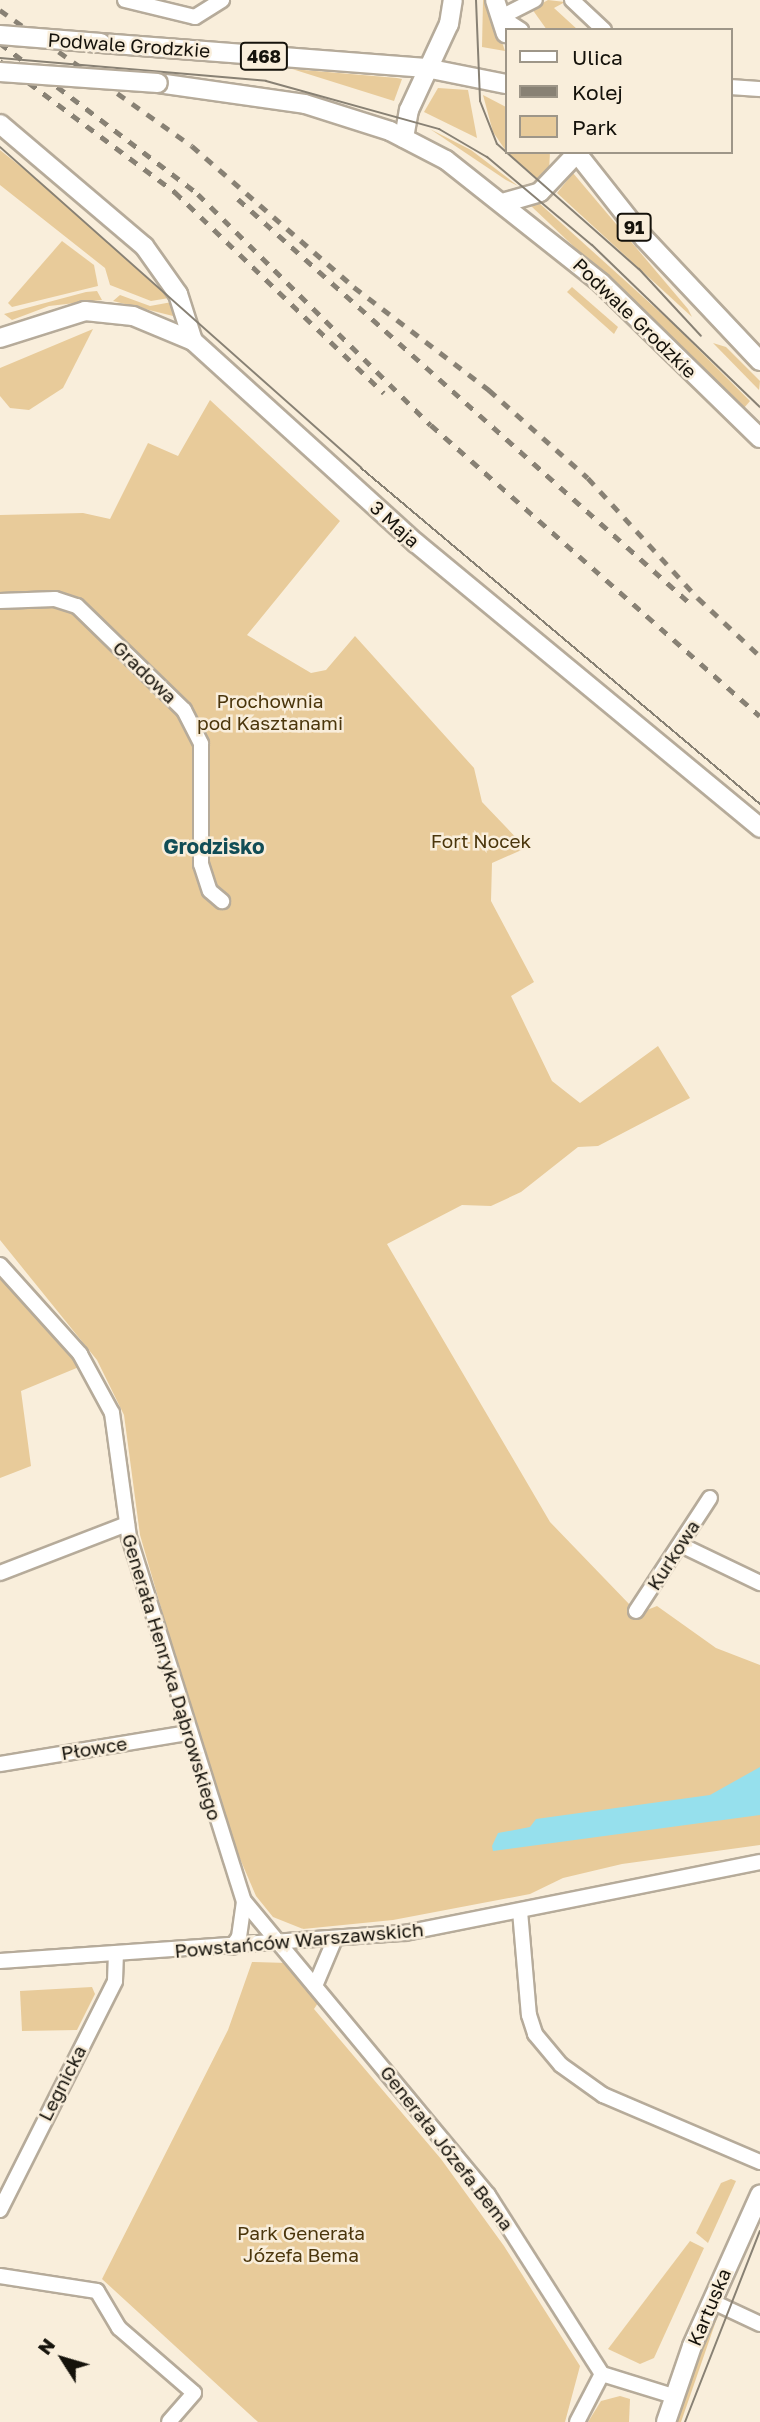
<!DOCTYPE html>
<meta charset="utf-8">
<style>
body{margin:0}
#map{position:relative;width:760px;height:2422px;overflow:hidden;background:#f9eedb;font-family:"Golos Text",sans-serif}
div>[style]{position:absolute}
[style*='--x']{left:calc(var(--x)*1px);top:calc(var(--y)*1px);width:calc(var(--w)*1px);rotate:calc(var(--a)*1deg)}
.green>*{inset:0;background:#e8cb9a}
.water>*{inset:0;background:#96e0ed}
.roads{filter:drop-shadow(2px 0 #b6ab9a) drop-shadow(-2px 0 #b6ab9a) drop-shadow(0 2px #b6ab9a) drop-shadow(0 -2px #b6ab9a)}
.minor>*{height:14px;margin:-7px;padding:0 7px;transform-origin:7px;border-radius:7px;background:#fff}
.major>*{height:18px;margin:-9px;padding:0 9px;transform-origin:9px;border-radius:9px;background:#fff}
.tram>*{height:2px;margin:-1px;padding:0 1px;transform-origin:1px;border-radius:1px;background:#888174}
.rail>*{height:4.5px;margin-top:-2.25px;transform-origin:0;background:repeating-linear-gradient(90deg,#888174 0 9px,transparent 0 18px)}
.bridges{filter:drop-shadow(2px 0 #b6ab9a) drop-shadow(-2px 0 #b6ab9a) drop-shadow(0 2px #b6ab9a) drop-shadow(0 -2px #b6ab9a)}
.major-bridge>*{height:18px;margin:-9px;padding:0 9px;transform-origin:9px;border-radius:9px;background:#fff}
span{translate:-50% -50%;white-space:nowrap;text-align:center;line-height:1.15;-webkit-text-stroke:5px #f9eedb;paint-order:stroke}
.shield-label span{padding:2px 5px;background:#f9eedb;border:2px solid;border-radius:5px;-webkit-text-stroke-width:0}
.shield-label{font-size:18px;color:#15120b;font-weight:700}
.street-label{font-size:19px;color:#15120b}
.park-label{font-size:19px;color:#4b360c}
.neighbourhood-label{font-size:21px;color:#114d56;font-weight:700}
.legend{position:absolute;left:505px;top:28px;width:228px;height:126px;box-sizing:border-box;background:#f9eedb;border:2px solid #9e9688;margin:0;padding:9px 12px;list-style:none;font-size:21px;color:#15120b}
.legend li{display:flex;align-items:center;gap:14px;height:35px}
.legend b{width:35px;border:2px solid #9e9688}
.north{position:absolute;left:28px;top:2324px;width:70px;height:70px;-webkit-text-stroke:5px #f9eedb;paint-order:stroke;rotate:307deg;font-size:19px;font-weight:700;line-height:28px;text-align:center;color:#15120b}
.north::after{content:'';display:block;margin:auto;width:24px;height:32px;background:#15120b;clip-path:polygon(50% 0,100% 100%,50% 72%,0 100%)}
</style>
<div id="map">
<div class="green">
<div style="clip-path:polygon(483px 0,488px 0,505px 51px,482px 47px)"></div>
<div style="clip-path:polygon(548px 0,565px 2px,554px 8px,578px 30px,547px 30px,532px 9px)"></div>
<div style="clip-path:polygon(292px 69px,397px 78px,402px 79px,394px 101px)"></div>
<div style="clip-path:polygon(438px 88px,468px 90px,477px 138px,424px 112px)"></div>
<div style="clip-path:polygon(483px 95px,506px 107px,506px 151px,493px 132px)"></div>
<div style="clip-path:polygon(430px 129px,471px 150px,518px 186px,506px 180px)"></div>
<div style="clip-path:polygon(0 150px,50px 190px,169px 298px,151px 301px,110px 285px,105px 268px,0 185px)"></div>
<div style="clip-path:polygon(507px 152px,550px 152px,549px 171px,539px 180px)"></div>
<div style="clip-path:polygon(573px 173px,688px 309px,692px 317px,557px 193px)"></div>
<div style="clip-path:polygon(539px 203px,672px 323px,750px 401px,744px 408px,530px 205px)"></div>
<div style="clip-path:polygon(62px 241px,94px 265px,98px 286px,12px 307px,8px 303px)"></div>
<div style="clip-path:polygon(572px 287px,618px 327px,614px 334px,567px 292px)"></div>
<div style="clip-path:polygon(86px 292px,97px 291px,102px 300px,49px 306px,12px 320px,4px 314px)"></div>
<div style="clip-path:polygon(120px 295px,150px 306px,172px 302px,177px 317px,113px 301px)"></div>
<div style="clip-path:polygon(93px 329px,63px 388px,29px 410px,10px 408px,0 396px,0 368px)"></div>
<div style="clip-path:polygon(713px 343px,726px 347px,760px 381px,759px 390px)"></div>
<div style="clip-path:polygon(210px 400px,340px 521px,247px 635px,311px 673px,326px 670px,355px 636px,474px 768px,482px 802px,526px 848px,492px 863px,491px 901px,534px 982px,511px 996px,552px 1081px,580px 1103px,658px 1046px,690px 1098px,598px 1146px,578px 1147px,521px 1192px,491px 1206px,462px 1205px,387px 1244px,550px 1522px,631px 1606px,642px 1612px,657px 1606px,716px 1648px,760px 1665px,760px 1845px,622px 1864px,563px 1878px,530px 1894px,393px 1920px,303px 1929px,273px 1917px,256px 1896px,232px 1840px,186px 1694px,140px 1535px,124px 1415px,97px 1360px,0 1240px,0 515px,83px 513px,110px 519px,148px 443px,178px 456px)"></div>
<div style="clip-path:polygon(0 1276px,79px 1367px,21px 1391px,31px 1466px,0 1478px)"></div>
<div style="clip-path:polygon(252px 1962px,288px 1963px,320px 2000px,314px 2009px,441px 2159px,504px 2246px,580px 2366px,565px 2422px,258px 2422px,102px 2279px,228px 2030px)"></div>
<div style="clip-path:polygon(92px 1987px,95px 1994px,77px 2030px,22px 2031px,20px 1991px)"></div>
<div style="clip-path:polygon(731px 2179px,736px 2181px,708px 2243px,696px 2233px,721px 2183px)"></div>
<div style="clip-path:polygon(690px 2241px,704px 2248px,654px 2358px,640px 2364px,608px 2349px)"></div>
<div style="clip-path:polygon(717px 2318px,681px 2422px,677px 2422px,711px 2325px)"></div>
<div style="clip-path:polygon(620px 2396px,630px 2399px,629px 2422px,588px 2422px,601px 2401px)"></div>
</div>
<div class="water">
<div style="clip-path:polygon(760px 1767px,760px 1815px,493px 1851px,492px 1846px,498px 1833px,530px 1827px,536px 1819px,710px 1795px)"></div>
</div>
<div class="roads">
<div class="minor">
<div style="--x:125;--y:0;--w:72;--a:13.7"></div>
<div style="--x:195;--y:17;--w:32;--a:-32"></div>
<div style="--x:572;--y:0;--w:44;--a:43.2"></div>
<div style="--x:501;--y:17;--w:38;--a:-27"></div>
<div style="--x:501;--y:17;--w:24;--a:33"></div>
<div style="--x:730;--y:87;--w:30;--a:4"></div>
<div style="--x:0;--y:601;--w:55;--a:-2.1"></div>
<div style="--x:55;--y:599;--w:23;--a:18"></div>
<div style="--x:77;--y:606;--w:149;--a:44.2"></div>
<div style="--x:184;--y:710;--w:38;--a:63"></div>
<div style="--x:201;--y:744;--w:120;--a:90"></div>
<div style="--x:201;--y:864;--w:28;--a:72"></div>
<div style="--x:210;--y:891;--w:16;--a:40"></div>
<div style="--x:0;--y:1265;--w:120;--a:48"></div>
<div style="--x:80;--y:1354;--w:67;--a:61.5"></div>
<div style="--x:112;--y:1413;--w:125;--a:82.2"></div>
<div style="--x:129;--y:1537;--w:382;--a:72.5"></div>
<div style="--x:244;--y:1901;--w:382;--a:50.3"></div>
<div style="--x:488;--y:2195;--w:212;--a:57.5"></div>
<div style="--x:602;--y:2374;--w:74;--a:17.2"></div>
<div style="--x:681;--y:1545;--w:88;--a:25.7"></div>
<div style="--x:0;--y:1573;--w:136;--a:-21.1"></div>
<div style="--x:636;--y:1611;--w:135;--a:-56.8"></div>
<div style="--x:0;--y:1764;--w:190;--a:-9.4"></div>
<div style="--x:520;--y:1911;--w:104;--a:85.1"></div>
<div style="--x:529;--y:2015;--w:20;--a:72"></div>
<div style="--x:535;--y:2034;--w:40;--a:50"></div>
<div style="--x:561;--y:2065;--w:52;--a:35.5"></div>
<div style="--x:603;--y:2095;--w:171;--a:23.1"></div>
<div style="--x:232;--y:1947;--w:12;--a:-55"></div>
<div style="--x:239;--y:1937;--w:36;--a:-82"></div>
<div style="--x:0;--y:1961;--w:406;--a:-4"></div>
<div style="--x:405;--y:1933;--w:362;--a:-11.3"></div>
<div style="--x:315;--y:1986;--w:49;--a:-67.1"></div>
<div style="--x:0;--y:2210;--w:256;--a:-63.3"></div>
<div style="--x:115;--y:1981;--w:27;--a:-88"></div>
<div style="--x:0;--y:2276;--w:98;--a:8.8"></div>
<div style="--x:97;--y:2291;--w:43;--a:59.3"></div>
<div style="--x:119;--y:2328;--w:99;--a:40.9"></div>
<div style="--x:194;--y:2393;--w:38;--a:131"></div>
<div style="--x:711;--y:2301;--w:54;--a:25.1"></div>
<div style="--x:577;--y:2422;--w:54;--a:-62.5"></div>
</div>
<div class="major">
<div style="--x:495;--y:0;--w:35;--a:72"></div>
<div style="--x:101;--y:43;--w:326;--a:4.4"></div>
<div style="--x:426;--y:68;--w:82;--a:11.3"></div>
<div style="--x:158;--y:83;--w:148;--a:8.1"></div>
<div style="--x:305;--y:104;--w:89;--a:17.6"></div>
<div style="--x:390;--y:131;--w:63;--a:27.4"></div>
<div style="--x:446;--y:160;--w:198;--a:38.4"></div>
<div style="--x:601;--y:283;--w:222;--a:44.3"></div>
<div style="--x:0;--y:124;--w:189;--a:40.3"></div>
<div style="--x:144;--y:246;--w:59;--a:54.7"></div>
<div style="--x:178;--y:294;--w:49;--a:72.3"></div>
<div style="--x:404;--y:138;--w:28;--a:-80"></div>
<div style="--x:409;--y:110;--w:95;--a:-65.1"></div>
<div style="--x:449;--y:24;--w:24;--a:-81"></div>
<div style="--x:576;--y:152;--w:110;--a:51.7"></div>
<div style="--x:644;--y:238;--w:169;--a:46.7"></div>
<div style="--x:506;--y:202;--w:35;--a:-16"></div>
<div style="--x:540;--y:192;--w:54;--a:-46.5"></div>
<div style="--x:0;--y:338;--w:89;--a:-17.6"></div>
<div style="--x:85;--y:311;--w:48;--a:5.9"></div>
<div style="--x:133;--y:316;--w:65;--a:22.6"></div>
<div style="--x:193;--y:341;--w:301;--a:42.2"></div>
<div style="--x:416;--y:543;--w:447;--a:39.6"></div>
<div style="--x:666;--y:2422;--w:80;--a:-71.1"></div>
<div style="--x:692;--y:2346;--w:166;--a:-65.8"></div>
</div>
</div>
<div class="tram">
<div style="--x:476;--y:0;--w:101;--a:87.7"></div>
<div style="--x:480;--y:101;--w:46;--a:68.4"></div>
<div style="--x:497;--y:144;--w:189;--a:41.4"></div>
<div style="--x:639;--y:269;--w:91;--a:47.2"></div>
<div style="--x:0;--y:58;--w:267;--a:4.9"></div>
<div style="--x:266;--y:81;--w:180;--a:15.5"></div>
<div style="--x:439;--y:129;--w:56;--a:30.3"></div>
<div style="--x:487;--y:157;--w:137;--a:40"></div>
<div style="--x:592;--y:245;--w:233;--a:44"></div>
<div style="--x:0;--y:147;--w:483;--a:41.6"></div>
<div style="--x:361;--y:468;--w:522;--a:40.1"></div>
<div style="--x:685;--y:2422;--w:205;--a:-68.6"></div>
</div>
<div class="rail">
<div style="--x:0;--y:10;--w:235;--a:35.3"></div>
<div style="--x:192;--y:146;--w:215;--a:41"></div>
<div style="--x:354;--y:287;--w:170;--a:37.3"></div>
<div style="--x:489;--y:390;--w:132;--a:41.6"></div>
<div style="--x:588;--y:478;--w:163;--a:47.5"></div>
<div style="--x:698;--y:598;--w:85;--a:43.1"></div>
<div style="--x:0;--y:43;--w:249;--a:37.3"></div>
<div style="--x:198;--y:194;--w:328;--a:44.8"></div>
<div style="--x:431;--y:425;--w:439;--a:41.5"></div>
<div style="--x:0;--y:61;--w:219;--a:36.8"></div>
<div style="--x:175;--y:192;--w:290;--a:43.9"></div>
<div style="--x:238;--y:199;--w:609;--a:41.81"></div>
</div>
<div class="bridges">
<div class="major-bridge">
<div style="--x:0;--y:35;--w:101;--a:4.5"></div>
<div style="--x:0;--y:72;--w:158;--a:4"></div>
</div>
</div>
<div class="shield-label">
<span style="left:264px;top:56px">468</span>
<span style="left:634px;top:227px">91</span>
</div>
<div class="street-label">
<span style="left:129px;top:45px;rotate:4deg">Podwale Grodzkie</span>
<span style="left:635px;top:318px;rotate:44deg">Podwale Grodzkie</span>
<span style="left:395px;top:524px;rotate:42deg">3 Maja</span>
<span style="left:145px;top:672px;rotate:44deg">Gradowa</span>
<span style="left:673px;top:1555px;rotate:-57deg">Kurkowa</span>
<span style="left:172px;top:1677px;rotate:73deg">Generała Henryka Dąbrowskiego</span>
<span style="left:94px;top:1748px;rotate:-9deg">Płowce</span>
<span style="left:299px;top:1940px;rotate:-5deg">Powstańców Warszawskich</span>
<span style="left:62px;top:2083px;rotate:-63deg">Legnicka</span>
<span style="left:447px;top:2148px;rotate:52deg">Generała Józefa Bema</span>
<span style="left:709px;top:2307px;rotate:-67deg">Kartuska</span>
</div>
<div class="park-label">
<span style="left:270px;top:712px">Prochownia<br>pod Kasztanami</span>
<span style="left:481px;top:841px">Fort Nocek</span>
<span style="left:301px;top:2244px">Park Generała<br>Józefa Bema</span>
</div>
<div class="neighbourhood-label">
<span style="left:214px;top:846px">Grodzisko</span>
</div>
<ul class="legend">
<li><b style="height:9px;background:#fff"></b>Ulica</li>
<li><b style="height:9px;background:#888174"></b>Kolej</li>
<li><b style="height:19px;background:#e8cb9a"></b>Park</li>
</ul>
<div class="north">N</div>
</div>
